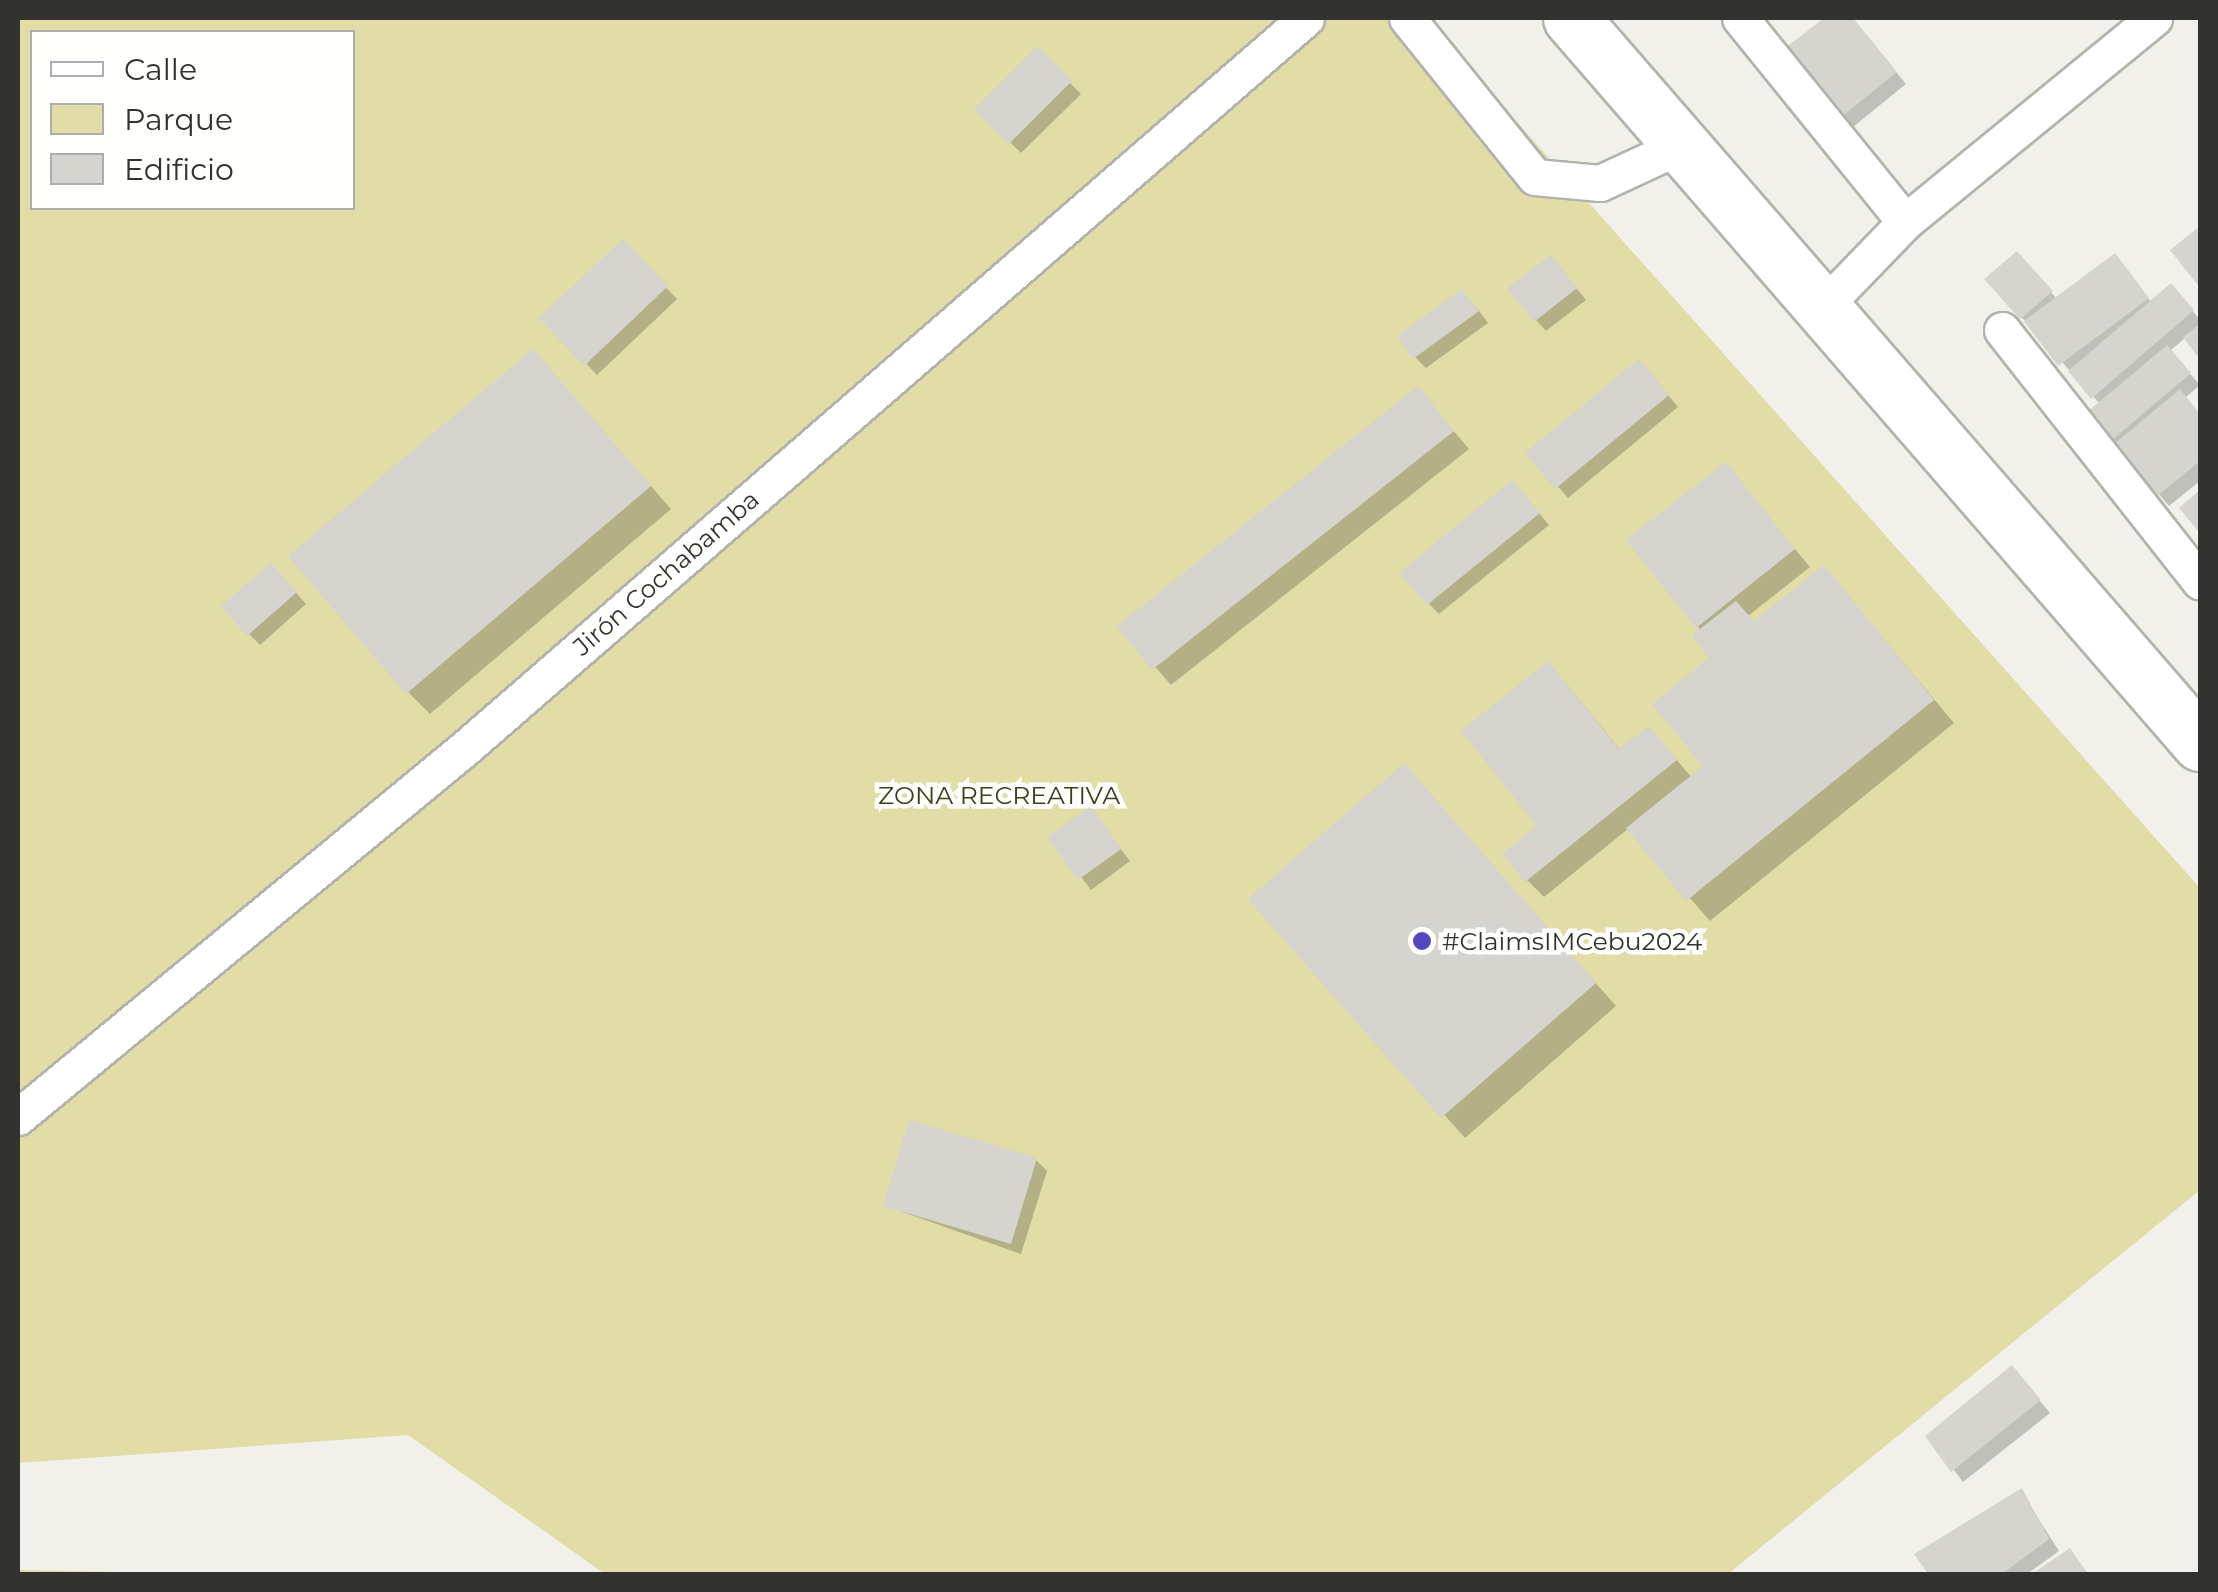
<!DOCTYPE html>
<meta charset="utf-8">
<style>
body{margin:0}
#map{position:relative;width:2218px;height:1592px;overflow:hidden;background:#f1f0ea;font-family:Montserrat,sans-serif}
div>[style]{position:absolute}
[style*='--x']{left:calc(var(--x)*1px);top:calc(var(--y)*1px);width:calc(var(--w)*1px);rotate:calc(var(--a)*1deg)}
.green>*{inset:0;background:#e2dca7}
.shadow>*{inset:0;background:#0003}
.building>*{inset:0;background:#d5d4ce}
.roads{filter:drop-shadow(2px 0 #b3b3ad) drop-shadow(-2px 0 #b3b3ad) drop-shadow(0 2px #b3b3ad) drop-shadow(0 -2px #b3b3ad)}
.minor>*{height:35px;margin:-17.5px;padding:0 17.5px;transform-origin:17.5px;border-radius:17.5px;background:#fff}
.trunk>*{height:55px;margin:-27.5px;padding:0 27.5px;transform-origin:27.5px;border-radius:27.5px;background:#fff}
.dots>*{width:28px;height:28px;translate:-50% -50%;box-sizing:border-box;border:5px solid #fffffe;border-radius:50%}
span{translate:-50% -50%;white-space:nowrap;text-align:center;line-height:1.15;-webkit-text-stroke:9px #fffffe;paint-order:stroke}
.street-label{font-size:25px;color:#323230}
.park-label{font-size:25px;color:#423d19}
.poi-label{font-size:25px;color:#323230}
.left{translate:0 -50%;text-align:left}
.frame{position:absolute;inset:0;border:20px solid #323230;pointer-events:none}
.legend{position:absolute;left:30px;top:30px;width:325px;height:180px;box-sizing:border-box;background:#fffffe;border:2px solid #adadac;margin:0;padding:12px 18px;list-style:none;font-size:30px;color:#323230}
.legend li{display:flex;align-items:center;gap:20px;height:50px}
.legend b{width:50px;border:2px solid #adadac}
</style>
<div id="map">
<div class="green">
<div style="clip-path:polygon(evenodd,18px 18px,1424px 18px,2200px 888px,2200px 1190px,1728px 1574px,605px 1574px,408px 1435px,18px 1463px,18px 18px,32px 32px,352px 32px,352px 208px,32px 208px,32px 32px)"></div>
<div style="clip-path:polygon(18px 1570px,226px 1574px,18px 1574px)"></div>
</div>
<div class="shadow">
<div style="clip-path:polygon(1828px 18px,1852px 18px,1906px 84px,1853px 127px,1788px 49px)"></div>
<div style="clip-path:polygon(1037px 50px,1081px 94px,1021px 153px,977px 109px)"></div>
<div style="clip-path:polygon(623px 243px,677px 299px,597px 375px,543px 318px)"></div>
<div style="clip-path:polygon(2115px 256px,2152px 303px,2181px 297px,2200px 320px,2200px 355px,2186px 337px,2170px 351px,2200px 385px,2185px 398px,2200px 415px,2200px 481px,2169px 506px,2090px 413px,2100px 404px,1988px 280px,2027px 265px,2057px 299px)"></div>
<div style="clip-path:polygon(1561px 269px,1586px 300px,1546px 331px,1536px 320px)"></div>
<div style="clip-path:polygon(1473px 303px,1488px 323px,1426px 368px,1415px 357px)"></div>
<div style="clip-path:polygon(533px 352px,671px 509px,430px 714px,408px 692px)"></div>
<div style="clip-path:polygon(1650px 373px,1678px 407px,1568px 498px,1529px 453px)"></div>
<div style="clip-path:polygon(1418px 389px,1469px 449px,1171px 685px,1120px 626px)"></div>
<div style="clip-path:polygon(1726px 466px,1810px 567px,1748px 616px,1755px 623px,1824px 568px,1954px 723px,1710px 921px,1629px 828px,1544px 897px,1527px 880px,1564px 681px,1621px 751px,1665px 746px,1692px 778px,1706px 766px,1713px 658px,1698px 626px)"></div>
<div style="clip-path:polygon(1523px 494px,1549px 525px,1439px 614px,1429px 604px)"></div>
<div style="clip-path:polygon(282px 577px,306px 604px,260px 645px,249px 634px)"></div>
<div style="clip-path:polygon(1425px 789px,1616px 1006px,1465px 1138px,1251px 899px)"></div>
<div style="clip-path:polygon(1090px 809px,1130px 861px,1091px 890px,1051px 838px)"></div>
<div style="clip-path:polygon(1036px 1160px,1047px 1171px,1021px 1254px,886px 1206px)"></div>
<div style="clip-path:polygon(2022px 1379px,2050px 1413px,1963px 1482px,1929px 1437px)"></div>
<div style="clip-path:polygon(2021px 1492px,2059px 1551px,2027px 1574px,1931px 1574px,1917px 1555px)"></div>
</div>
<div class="building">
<div style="clip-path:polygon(1824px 18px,1853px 18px,1897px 72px,1840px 118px,1784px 49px)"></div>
<div style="clip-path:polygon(1037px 46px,1072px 81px,1009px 144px,974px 109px)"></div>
<div style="clip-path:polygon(2200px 226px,2200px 288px,2170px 250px)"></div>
<div style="clip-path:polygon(623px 239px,668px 286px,584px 366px,539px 318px)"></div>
<div style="clip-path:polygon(2017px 251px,2053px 291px,2020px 319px,1984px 279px)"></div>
<div style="clip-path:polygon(2115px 253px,2149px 298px,2058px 366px,2024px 321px)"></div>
<div style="clip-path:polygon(1551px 255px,1577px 288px,1534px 322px,1507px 288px)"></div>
<div style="clip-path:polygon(2171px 283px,2194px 310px,2091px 399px,2068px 371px)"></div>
<div style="clip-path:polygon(1462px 289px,1479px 311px,1413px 359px,1397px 336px)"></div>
<div style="clip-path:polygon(2200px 324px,2200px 360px,2183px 337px)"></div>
<div style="clip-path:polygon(2167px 345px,2191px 373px,2111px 441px,2086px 413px)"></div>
<div style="clip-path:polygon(533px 349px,651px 486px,406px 694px,288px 556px)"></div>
<div style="clip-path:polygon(1639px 359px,1669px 395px,1555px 489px,1525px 453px)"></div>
<div style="clip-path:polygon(1418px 386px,1454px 431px,1152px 670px,1117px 626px)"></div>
<div style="clip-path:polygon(2180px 389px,2200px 414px,2200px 461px,2156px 497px,2113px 445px)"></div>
<div style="clip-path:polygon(1726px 462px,1795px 549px,1696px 628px,1626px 540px)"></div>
<div style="clip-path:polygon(1512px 480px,1540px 513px,1427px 605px,1399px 573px)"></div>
<div style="clip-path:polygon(2200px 490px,2200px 533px,2179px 508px)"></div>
<div style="clip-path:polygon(271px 563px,297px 592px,247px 636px,221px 606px)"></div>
<div style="clip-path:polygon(1824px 565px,1934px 700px,1686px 901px,1626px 828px,1703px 766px,1652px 704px,1709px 658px,1692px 635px,1736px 601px,1754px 621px)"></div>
<div style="clip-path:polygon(1548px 661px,1619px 749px,1649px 726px,1677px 760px,1525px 882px,1502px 854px,1537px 826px,1461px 731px)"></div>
<div style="clip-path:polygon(1404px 763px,1596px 983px,1441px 1118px,1248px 899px)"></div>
<div style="clip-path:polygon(1091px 806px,1121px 849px,1078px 880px,1047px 837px)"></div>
<div style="clip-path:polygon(909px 1120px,1037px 1158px,1011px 1244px,883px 1206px)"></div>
<div style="clip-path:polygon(2012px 1365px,2041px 1400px,1951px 1472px,1925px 1436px)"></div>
<div style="clip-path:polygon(2022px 1488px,2049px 1539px,2002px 1574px,1928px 1574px,1914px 1554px)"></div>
<div style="clip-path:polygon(2070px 1548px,2088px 1574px,2032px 1574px)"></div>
</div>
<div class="roads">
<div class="minor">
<div style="--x:1407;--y:18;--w:204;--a:51.2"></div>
<div style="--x:1535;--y:177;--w:65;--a:5.3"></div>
<div style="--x:1600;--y:183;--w:88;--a:-24.8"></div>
<div style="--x:1740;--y:18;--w:262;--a:51"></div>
<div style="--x:1819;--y:311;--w:124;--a:-46"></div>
<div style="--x:1905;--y:222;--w:322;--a:-39.3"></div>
<div style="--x:2002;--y:330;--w:320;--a:51.8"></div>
<div style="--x:18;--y:1117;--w:578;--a:-39.53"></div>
<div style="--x:464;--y:749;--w:1115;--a:-40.96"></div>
</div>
<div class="trunk">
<div style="--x:1571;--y:18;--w:960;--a:49.06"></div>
</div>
</div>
<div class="dots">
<div style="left:1422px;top:941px;background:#5347bf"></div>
</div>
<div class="street-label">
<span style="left:666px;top:573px;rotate:-41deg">Jirón Cochabamba</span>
</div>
<div class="park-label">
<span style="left:999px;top:795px">ZONA RECREATIVA</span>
</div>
<div class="poi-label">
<span class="left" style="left:1442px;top:941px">#ClaimsIMCebu2024</span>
</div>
<div class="frame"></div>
<ul class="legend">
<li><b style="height:12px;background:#fff"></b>Calle</li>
<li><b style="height:28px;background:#e2dca7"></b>Parque</li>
<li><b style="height:28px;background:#d5d4ce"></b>Edificio</li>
</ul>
</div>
